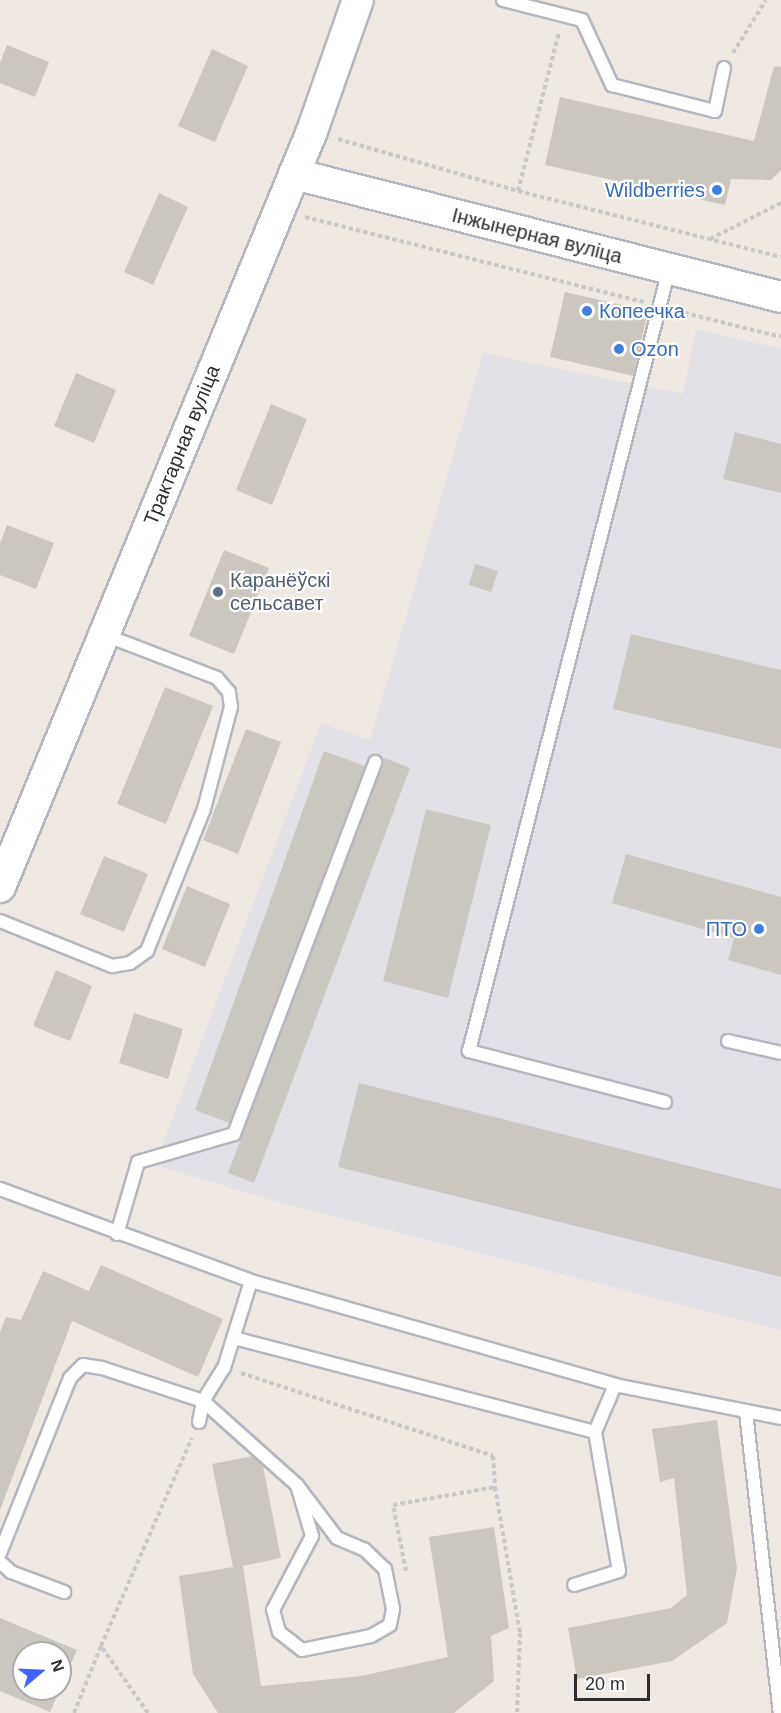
<!DOCTYPE html>
<meta charset="utf-8">
<style>
body{margin:0}
#map{position:relative;width:781px;height:1713px;overflow:hidden;background:#efe9e1;font-family:Arial,sans-serif}
div>[style]{position:absolute}
[style*='--x']{left:calc(var(--x)*1px);top:calc(var(--y)*1px);width:calc(var(--w)*1px);rotate:calc(var(--a)*1deg)}
.industrial>*{inset:0;background:#e3e1e8}
.building>*{inset:0;background:#cbc7bf}
.path>*{height:4px;margin-top:-2px;transform-origin:0;background:repeating-linear-gradient(90deg,#c9c9c9 0 4.5px,transparent 0 7.5px)}
.roads{filter:drop-shadow(2px 0 #b4b7c1) drop-shadow(-2px 0 #b4b7c1) drop-shadow(0 2px #b4b7c1) drop-shadow(0 -2px #b4b7c1)}
.service>*{height:12px;margin:-6px;padding:0 6px;transform-origin:6px;border-radius:6px;background:#fff}
.tertiary>*{height:30px;margin:-15px;padding:0 15px;transform-origin:15px;border-radius:15px;background:#fff}
.dots>*{width:16px;height:16px;translate:-50% -50%;box-sizing:border-box;border:3px solid #fff;border-radius:50%}
span{translate:-50% -50%;white-space:nowrap;text-align:center;line-height:1.15;-webkit-text-stroke:4.5px #fff;paint-order:stroke}
.shop-label{font-size:20px;color:#366cbe}
.right{translate:-100% -50%;text-align:right}
.left{translate:0 -50%;text-align:left}
.street-label{font-size:20px;color:#2e2e2e}
.service-label{font-size:20px;color:#4e5e75}
.north{position:absolute;left:12px;top:1641px;width:60px;height:60px;box-sizing:border-box;background:#fff;border:2px solid #ababab;border-radius:50%;rotate:71deg;font-size:16px;font-weight:700;line-height:24px;text-align:center;color:#2e2e2e}
.north::after{content:'';display:block;margin:auto;width:21px;height:27px;background:#4264fb;clip-path:polygon(50% 0,100% 100%,50% 72%,0 100%)}
.scale{position:absolute;left:574px;top:1674px;width:76px;height:27px;box-sizing:border-box;border:3px solid #2e2e2e;border-top:0;padding-left:8px;font-size:18px;line-height:21px;white-space:nowrap;color:#2e2e2e;-webkit-text-stroke:4px #fff;paint-order:stroke}
</style>
<div id="map">
<div class="industrial">
<div style="clip-path:polygon(696px 329px,781px 349px,781px 1330px,271px 1200px,155px 1165px,321px 723px,370px 740px,483px 353px,683px 394px)"></div>
</div>
<div class="building">
<div style="clip-path:polygon(7px 45px,49px 62px,35px 97px,0 83px,0 63px)"></div>
<div style="clip-path:polygon(212px 49px,248px 66px,215px 142px,178px 126px)"></div>
<div style="clip-path:polygon(774px 66px,781px 67px,781px 170px,771px 180px,731px 179px,725px 205px,545px 165px,560px 97px,754px 141px)"></div>
<div style="clip-path:polygon(159px 193px,188px 207px,153px 285px,124px 272px)"></div>
<div style="clip-path:polygon(565px 292px,648px 311px,633px 376px,550px 357px)"></div>
<div style="clip-path:polygon(76px 373px,116px 390px,94px 443px,54px 426px)"></div>
<div style="clip-path:polygon(271px 404px,307px 419px,272px 505px,236px 490px)"></div>
<div style="clip-path:polygon(735px 432px,781px 444px,781px 493px,723px 479px)"></div>
<div style="clip-path:polygon(7px 525px,54px 543px,36px 589px,0 575px,0 544px)"></div>
<div style="clip-path:polygon(224px 550px,269px 568px,234px 654px,189px 636px)"></div>
<div style="clip-path:polygon(475px 564px,498px 571px,491px 592px,469px 585px)"></div>
<div style="clip-path:polygon(631px 634px,781px 670px,781px 749px,613px 709px)"></div>
<div style="clip-path:polygon(165px 687px,213px 706px,166px 824px,117px 804px)"></div>
<div style="clip-path:polygon(246px 729px,281px 742px,238px 854px,203px 840px)"></div>
<div style="clip-path:polygon(324px 751px,365px 766px,229px 1123px,195px 1110px)"></div>
<div style="clip-path:polygon(385px 758px,410px 768px,254px 1183px,228px 1173px)"></div>
<div style="clip-path:polygon(426px 809px,491px 825px,448px 998px,383px 981px)"></div>
<div style="clip-path:polygon(626px 854px,781px 897px,781px 975px,728px 960px,734px 938px,612px 903px)"></div>
<div style="clip-path:polygon(104px 856px,148px 874px,124px 932px,80px 914px)"></div>
<div style="clip-path:polygon(187px 886px,230px 904px,205px 967px,162px 949px)"></div>
<div style="clip-path:polygon(56px 970px,92px 986px,70px 1041px,33px 1026px)"></div>
<div style="clip-path:polygon(134px 1013px,183px 1029px,168px 1079px,119px 1063px)"></div>
<div style="clip-path:polygon(359px 1083px,781px 1189px,781px 1277px,338px 1167px)"></div>
<div style="clip-path:polygon(101px 1265px,223px 1319px,198px 1377px,72px 1321px,0 1510px,0 1332px,6px 1317px,21px 1320px,43px 1271px,89px 1291px)"></div>
<div style="clip-path:polygon(717px 1420px,737px 1568px,727px 1623px,672px 1661px,577px 1679px,568px 1628px,671px 1608px,687px 1595px,674px 1478px,660px 1482px,652px 1429px)"></div>
<div style="clip-path:polygon(253px 1456px,263px 1466px,281px 1558px,243px 1566px,261px 1686px,361px 1676px,448px 1657px,429px 1537px,494px 1527px,509px 1628px,491px 1636px,494px 1681px,454px 1713px,218px 1713px,193px 1674px,179px 1576px,233px 1567px,212px 1464px)"></div>
<div style="clip-path:polygon(evenodd,0 1618px,77px 1650px,50px 1712px,0 1691px,0 1618px,24px 1653px,60px 1653px,60px 1689px,24px 1689px,24px 1653px)"></div>
</div>
<div class="path">
<div style="--x:733;--y:53;--w:62;--a:-58.1"></div>
<div style="--x:338;--y:139;--w:187;--a:16.1"></div>
<div style="--x:518;--y:191;--w:271;--a:14.1"></div>
<div style="--x:518;--y:191;--w:164;--a:-75.5"></div>
<div style="--x:305;--y:217;--w:349;--a:14.1"></div>
<div style="--x:710;--y:239;--w:80;--a:-26.9"></div>
<div style="--x:677;--y:311;--w:107;--a:14"></div>
<div style="--x:241;--y:1373;--w:265;--a:18.2"></div>
<div style="--x:493;--y:1456;--w:31;--a:86"></div>
<div style="--x:406;--y:1571;--w:67;--a:-101.1"></div>
<div style="--x:393;--y:1505;--w:104;--a:-10"></div>
<div style="--x:495;--y:1487;--w:148;--a:80.3"></div>
<div style="--x:520;--y:1633;--w:80;--a:92.1"></div>
<div style="--x:74;--y:1713;--w:72;--a:-68.1"></div>
<div style="--x:148;--y:1713;--w:82;--a:-125"></div>
<div style="--x:101;--y:1646;--w:227;--a:-66.4"></div>
</div>
<div class="roads">
<div class="service">
<div style="--x:503;--y:0;--w:81;--a:14.2"></div>
<div style="--x:582;--y:20;--w:72;--a:65.2"></div>
<div style="--x:612;--y:85;--w:106;--a:14.2"></div>
<div style="--x:715;--y:111;--w:44;--a:-78.2"></div>
<div style="--x:0;--y:921;--w:121;--a:21.9"></div>
<div style="--x:112;--y:966;--w:18;--a:-9"></div>
<div style="--x:130;--y:963;--w:21;--a:-35"></div>
<div style="--x:147;--y:951;--w:153;--a:-68.1"></div>
<div style="--x:204;--y:809;--w:106;--a:-75.2"></div>
<div style="--x:231;--y:707;--w:15;--a:-98"></div>
<div style="--x:229;--y:692;--w:18;--a:-131"></div>
<div style="--x:217;--y:678;--w:120;--a:-159"></div>
<div style="--x:728;--y:1041;--w:54;--a:12.8"></div>
<div style="--x:665;--y:1102;--w:203;--a:-165.4"></div>
<div style="--x:469;--y:1051;--w:807;--a:-75.65"></div>
<div style="--x:0;--y:1189;--w:267;--a:20.1"></div>
<div style="--x:251;--y:1281;--w:379;--a:15.9"></div>
<div style="--x:615;--y:1385;--w:169;--a:11.2"></div>
<div style="--x:117;--y:1234;--w:75;--a:-73.7"></div>
<div style="--x:138;--y:1162;--w:100;--a:-16.3"></div>
<div style="--x:234;--y:1134;--w:398;--a:-69.2"></div>
<div style="--x:234;--y:1338;--w:373;--a:14.6"></div>
<div style="--x:595;--y:1432;--w:141;--a:80.2"></div>
<div style="--x:619;--y:1571;--w:47;--a:162.7"></div>
<div style="--x:746;--y:1412;--w:303;--a:83.6"></div>
<div style="--x:199;--y:1422;--w:21;--a:-79"></div>
<div style="--x:203;--y:1401;--w:39;--a:-58"></div>
<div style="--x:224;--y:1368;--w:91;--a:-72.8"></div>
<div style="--x:595;--y:1432;--w:51;--a:-66.9"></div>
<div style="--x:0;--y:1553;--w:188;--a:-68.2"></div>
<div style="--x:70;--y:1378;--w:18;--a:-45"></div>
<div style="--x:83;--y:1365;--w:19;--a:9"></div>
<div style="--x:102;--y:1368;--w:106;--a:18.1"></div>
<div style="--x:203;--y:1401;--w:126;--a:41.8"></div>
<div style="--x:297;--y:1485;--w:66;--a:53"></div>
<div style="--x:337;--y:1538;--w:30;--a:23"></div>
<div style="--x:365;--y:1550;--w:28;--a:44"></div>
<div style="--x:385;--y:1569;--w:41;--a:78.7"></div>
<div style="--x:393;--y:1609;--w:16;--a:101"></div>
<div style="--x:390;--y:1625;--w:22;--a:150"></div>
<div style="--x:371;--y:1636;--w:70;--a:168.5"></div>
<div style="--x:302;--y:1650;--w:29;--a:-142"></div>
<div style="--x:279;--y:1632;--w:23;--a:-105"></div>
<div style="--x:273;--y:1610;--w:84;--a:-62.2"></div>
<div style="--x:312;--y:1536;--w:53;--a:-106.4"></div>
<div style="--x:0;--y:1562;--w:15;--a:42"></div>
<div style="--x:11;--y:1572;--w:57;--a:20.7"></div>
</div>
<div class="tertiary">
<div style="--x:294;--y:174;--w:502;--a:14.17"></div>
<div style="--x:0;--y:887;--w:818;--a:-67.57"></div>
<div style="--x:312;--y:131;--w:139;--a:-70.7"></div>
</div>
</div>
<div class="dots">
<div style="left:717px;top:190px;background:#3f7fe0"></div>
<div style="left:587px;top:311px;background:#3f7fe0"></div>
<div style="left:619px;top:349px;background:#3f7fe0"></div>
<div style="left:218px;top:592px;background:#5c6f8a"></div>
<div style="left:759px;top:929px;background:#3f7fe0"></div>
</div>
<div class="shop-label">
<span class="right" style="left:705px;top:190px">Wildberries</span>
<span class="left" style="left:599px;top:311px">Копеечка</span>
<span class="left" style="left:631px;top:349px">Ozon</span>
<span class="right" style="left:747px;top:929px">ПТО</span>
</div>
<div class="street-label">
<span style="left:537px;top:236px;rotate:14deg">Інжынерная вуліца</span>
<span style="left:182px;top:445px;rotate:-68deg">Трактарная вуліца</span>
</div>
<div class="service-label">
<span class="left" style="left:230px;top:592px">Каранёўскі<br>сельсавет</span>
</div>
<div class="north">N</div>
<div class="scale">20 m</div>
</div>
